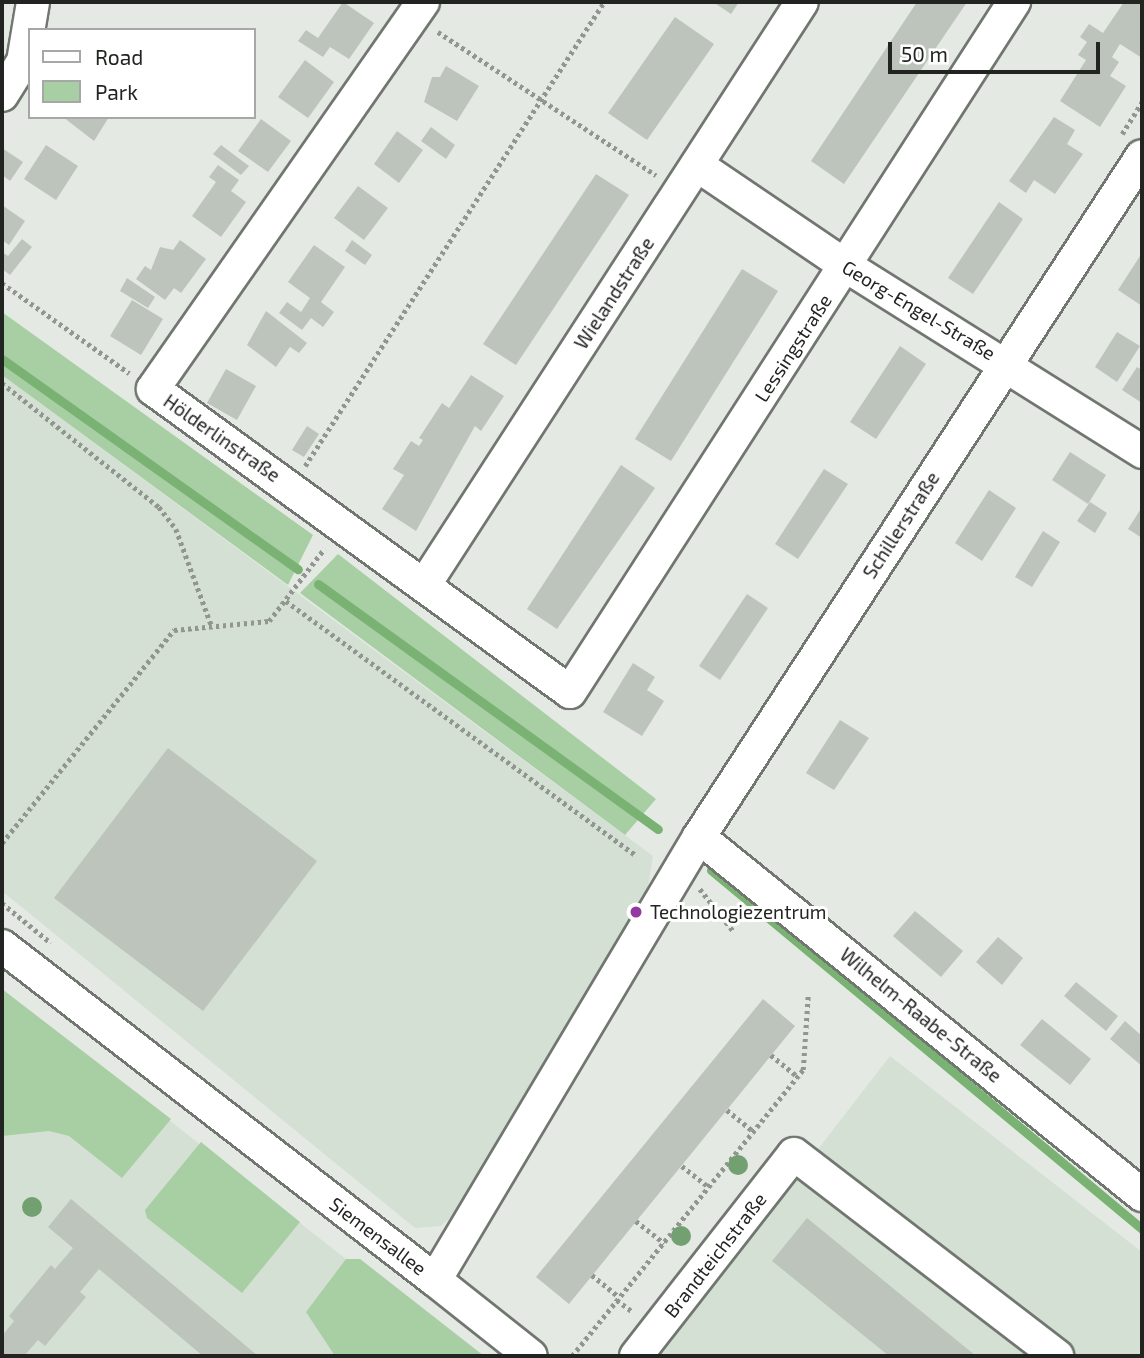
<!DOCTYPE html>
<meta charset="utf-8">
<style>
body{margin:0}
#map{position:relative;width:1144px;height:1358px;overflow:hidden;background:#e4eae3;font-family:"Exo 2",sans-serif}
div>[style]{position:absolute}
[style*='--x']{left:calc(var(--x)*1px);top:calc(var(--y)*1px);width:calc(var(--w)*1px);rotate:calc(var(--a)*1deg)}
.built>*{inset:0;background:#d4e0d3}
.green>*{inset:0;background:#a8cfa4}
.stream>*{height:9px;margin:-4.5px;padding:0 4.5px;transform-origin:4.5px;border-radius:4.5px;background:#7ab274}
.building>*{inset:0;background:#bdc4bc}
.path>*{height:4.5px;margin-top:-2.25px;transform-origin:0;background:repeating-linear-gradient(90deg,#919690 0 3.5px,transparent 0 7px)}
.roads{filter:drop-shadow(2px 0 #717770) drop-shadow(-2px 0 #717770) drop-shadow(0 2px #717770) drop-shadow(0 -2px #717770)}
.minor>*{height:32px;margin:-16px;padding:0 16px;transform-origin:16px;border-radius:16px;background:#fff}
.trees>*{width:20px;height:20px;margin:-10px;border-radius:50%;background:#73a070}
.dots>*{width:19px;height:19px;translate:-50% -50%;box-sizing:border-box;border:4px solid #fff;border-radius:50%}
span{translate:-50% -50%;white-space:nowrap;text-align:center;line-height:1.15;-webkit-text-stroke:6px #fff;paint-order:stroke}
.street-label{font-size:19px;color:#212421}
.poi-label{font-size:19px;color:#212421}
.left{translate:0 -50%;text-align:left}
.frame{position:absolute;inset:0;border:4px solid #212421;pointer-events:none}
.legend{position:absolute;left:28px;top:28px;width:228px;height:91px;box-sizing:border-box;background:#fff;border:2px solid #a6a7a6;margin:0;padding:9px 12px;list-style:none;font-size:21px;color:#212421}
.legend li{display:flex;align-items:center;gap:14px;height:35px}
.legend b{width:35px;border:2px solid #a6a7a6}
.scale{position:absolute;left:888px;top:42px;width:212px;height:32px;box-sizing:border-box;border:4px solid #212421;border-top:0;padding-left:9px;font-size:21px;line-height:24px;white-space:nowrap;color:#212421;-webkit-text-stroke:5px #fff;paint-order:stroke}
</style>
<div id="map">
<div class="built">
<div style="clip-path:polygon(2px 375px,653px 856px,648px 887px,611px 955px,462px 1207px,441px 1226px,415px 1228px,2px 891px)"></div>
<div style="clip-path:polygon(2px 989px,346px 1259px,360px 1259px,484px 1356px,2px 1356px)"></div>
<div style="clip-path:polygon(890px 1056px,1142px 1252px,1142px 1356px,658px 1356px)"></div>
</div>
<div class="green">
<div style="clip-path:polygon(2px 312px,313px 535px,288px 585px,2px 375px)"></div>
<div style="clip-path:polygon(338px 554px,656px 799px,625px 835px,300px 593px)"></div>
<div style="clip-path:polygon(2px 989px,171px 1119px,122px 1178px,69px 1136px,49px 1131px,2px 1136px)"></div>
<div style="clip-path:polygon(201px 1142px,300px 1222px,242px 1293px,147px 1218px,145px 1210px)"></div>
<div style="clip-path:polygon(346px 1259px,360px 1259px,484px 1356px,335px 1356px,306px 1312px)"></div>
</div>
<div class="stream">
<div style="--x:2;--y:359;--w:363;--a:35.4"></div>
<div style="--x:318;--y:584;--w:419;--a:35.8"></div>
<div style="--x:711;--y:870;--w:561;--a:39.79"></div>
</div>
<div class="building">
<div style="clip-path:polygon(343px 2px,374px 23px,349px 59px,330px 47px,323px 57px,298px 41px,306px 30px,318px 38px)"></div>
<div style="clip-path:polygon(713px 2px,739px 2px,731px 14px)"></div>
<div style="clip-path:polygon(917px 2px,967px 2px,844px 184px,811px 161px)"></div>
<div style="clip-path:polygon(1124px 2px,1142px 2px,1142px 58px,1120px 44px,1112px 57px,1119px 62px,1110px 76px,1126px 86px,1100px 127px,1060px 101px,1086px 60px,1078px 55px,1087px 42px,1080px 37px,1089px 24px,1103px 33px)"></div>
<div style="clip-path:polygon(675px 17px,714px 44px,647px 140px,608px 113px)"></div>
<div style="clip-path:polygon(305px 60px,334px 82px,308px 118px,278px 97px)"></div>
<div style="clip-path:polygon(446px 66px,479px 86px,457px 121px,424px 102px,432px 77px,440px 77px)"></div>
<div style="clip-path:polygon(63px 117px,109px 117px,94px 141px)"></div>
<div style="clip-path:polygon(1054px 117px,1075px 130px,1067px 144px,1083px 154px,1055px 194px,1034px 180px,1026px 193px,1009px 181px)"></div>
<div style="clip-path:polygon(261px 119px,291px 141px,268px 172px,238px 151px)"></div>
<div style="clip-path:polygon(431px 127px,455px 145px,446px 159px,421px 141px)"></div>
<div style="clip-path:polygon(397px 131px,423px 150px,399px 183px,374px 164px)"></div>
<div style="clip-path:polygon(46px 145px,78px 166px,56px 200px,24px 179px)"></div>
<div style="clip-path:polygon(221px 145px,249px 166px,241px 175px,213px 154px)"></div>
<div style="clip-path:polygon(2px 148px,23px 162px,10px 181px,2px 175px)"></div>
<div style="clip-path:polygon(218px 165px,239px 180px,231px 191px,246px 202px,221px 237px,192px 216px,216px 182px,209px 177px)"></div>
<div style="clip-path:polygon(596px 174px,629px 195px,516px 365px,483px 344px)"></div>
<div style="clip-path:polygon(358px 186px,388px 208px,364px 240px,334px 218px)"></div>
<div style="clip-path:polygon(999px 202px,1023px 219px,973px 294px,948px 278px)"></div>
<div style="clip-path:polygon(2px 205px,25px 221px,9px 245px,2px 240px)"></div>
<div style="clip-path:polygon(22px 239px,32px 247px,10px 275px,2px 269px,2px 252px,8px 256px)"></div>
<div style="clip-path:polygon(180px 240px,206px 259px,181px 293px,174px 288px,165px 300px,136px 279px,145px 266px,151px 270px,160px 247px,173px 250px)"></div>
<div style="clip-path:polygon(352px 240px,372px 255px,365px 265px,345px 251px)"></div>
<div style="clip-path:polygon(314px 245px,345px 267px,321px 302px,334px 312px,323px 327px,311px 318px,302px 330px,279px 313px,287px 302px,301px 312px,310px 298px,288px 282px)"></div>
<div style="clip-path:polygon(1142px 253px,1142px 306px,1118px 290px)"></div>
<div style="clip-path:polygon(742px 269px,778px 291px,671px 461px,635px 439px)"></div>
<div style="clip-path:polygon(127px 278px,155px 297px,148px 308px,120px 291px)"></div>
<div style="clip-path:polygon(132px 300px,163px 319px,141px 355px,110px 336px)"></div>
<div style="clip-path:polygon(266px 311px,307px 343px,299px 353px,290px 347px,276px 367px,247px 345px)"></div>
<div style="clip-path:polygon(1117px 332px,1140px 346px,1117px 382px,1095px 367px)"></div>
<div style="clip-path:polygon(900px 346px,926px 364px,876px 439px,850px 422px)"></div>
<div style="clip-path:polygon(1137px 367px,1142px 370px,1142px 403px,1122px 390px)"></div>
<div style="clip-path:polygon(226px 369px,256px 386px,237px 420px,207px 403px)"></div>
<div style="clip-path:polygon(471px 375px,504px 396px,481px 431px,475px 426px,416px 531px,382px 509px,404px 475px,393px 469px,411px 441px,419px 446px,423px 440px,419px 438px,442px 403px,449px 408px)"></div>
<div style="clip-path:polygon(307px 426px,319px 434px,304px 457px,292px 450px)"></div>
<div style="clip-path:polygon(1070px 452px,1106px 475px,1088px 504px,1052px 480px)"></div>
<div style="clip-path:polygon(621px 465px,655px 488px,557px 629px,527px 609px)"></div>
<div style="clip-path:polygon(824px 469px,848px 484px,798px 559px,775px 544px)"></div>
<div style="clip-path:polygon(989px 490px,1016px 508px,982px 561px,955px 543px)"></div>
<div style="clip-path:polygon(1090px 502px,1107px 513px,1095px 533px,1077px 521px)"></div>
<div style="clip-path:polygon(1142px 507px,1142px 538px,1128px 529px)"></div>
<div style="clip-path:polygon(1043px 531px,1060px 542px,1032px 587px,1015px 577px)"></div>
<div style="clip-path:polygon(747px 594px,768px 608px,720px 680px,699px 666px)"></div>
<div style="clip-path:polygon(633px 663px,655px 677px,647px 690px,664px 701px,642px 736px,603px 712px)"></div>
<div style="clip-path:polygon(840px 720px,869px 738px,834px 790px,806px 773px)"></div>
<div style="clip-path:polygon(168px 748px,317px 861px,203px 1011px,54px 898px)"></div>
<div style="clip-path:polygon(915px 911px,963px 951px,941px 977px,893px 936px)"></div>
<div style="clip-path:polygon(998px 937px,1023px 958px,1002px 985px,976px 962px)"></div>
<div style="clip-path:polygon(1076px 982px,1118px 1016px,1106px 1031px,1064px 996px)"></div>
<div style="clip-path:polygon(763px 999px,795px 1026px,569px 1304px,536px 1277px)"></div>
<div style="clip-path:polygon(1042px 1019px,1091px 1059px,1070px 1085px,1020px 1045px)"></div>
<div style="clip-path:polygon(1125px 1021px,1142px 1036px,1142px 1066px,1110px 1039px)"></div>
<div style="clip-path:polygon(71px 1199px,258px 1356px,203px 1356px,99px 1269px,80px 1292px,86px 1297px,45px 1346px,38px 1340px,24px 1356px,2px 1356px,2px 1336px,14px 1321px,9px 1316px,51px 1265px,55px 1269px,73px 1248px,48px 1227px)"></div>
<div style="clip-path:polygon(807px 1218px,976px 1356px,889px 1356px,772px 1261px)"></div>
</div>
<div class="path">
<div style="--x:438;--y:32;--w:261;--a:33.3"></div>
<div style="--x:1122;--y:134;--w:38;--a:-58"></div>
<div style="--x:2;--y:283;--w:156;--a:35.3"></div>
<div style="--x:2;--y:383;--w:200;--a:38.3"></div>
<div style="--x:159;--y:507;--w:28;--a:52"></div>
<div style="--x:176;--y:529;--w:104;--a:69.8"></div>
<div style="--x:305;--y:466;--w:552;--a:-57.2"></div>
<div style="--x:286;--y:601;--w:432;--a:36"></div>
<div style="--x:2;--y:843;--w:274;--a:-51.1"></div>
<div style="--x:174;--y:630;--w:95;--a:-5.4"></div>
<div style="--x:269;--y:621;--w:91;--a:-52.6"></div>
<div style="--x:700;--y:889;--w:55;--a:51.7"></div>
<div style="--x:2;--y:903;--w:63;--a:39.2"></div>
<div style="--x:771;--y:1055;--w:35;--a:39"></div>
<div style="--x:727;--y:1110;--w:35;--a:39"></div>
<div style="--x:682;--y:1166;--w:34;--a:38"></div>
<div style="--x:636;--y:1221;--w:36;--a:38"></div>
<div style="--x:592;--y:1275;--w:35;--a:39"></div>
<div style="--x:617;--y:1300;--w:20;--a:37"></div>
<div style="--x:572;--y:1356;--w:368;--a:-51.1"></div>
<div style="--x:803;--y:1070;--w:75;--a:-86.2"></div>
</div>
<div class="roads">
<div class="minor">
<div style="--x:423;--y:2;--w:472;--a:124.9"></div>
<div style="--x:153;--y:389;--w:515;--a:36"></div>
<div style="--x:570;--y:692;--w:821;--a:-57.24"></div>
<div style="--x:2;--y:95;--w:39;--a:-58"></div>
<div style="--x:23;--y:62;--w:61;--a:-80.5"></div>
<div style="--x:697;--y:165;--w:180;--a:34.1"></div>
<div style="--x:846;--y:266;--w:350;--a:32.1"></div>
<div style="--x:425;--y:584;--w:693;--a:-57.07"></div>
<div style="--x:699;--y:837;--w:570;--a:38.94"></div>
<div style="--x:2;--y:946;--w:547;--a:37.65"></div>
<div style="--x:435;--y:1280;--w:516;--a:-59.21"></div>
<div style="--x:699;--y:837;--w:812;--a:-56.96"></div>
<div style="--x:435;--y:1280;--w:122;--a:38.4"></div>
<div style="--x:636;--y:1356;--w:256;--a:-52"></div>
<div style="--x:794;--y:1154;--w:332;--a:37.5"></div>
</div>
</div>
<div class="trees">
<div style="left:738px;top:1165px"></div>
<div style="left:32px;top:1207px"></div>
<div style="left:681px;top:1236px"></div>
</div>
<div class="dots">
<div style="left:636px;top:912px;background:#9438a2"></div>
</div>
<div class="street-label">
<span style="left:614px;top:293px;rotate:-57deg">Wielandstraße</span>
<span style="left:919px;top:310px;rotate:31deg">Georg-Engel-Straße</span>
<span style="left:793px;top:348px;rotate:-57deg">Lessingstraße</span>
<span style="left:222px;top:438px;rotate:35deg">Hölderlinstraße</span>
<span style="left:901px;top:525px;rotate:-57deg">Schillerstraße</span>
<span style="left:921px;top:1015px;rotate:39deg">Wilhelm-Raabe-Straße</span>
<span style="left:378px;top:1236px;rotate:37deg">Siemensallee</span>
<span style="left:715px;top:1255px;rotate:-52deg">Brandteichstraße</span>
</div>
<div class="poi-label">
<span class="left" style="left:650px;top:912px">Technologiezentrum</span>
</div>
<div class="frame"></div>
<ul class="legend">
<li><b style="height:9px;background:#fff"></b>Road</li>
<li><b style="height:19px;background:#a8cfa4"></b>Park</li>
</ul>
<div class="scale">50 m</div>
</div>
